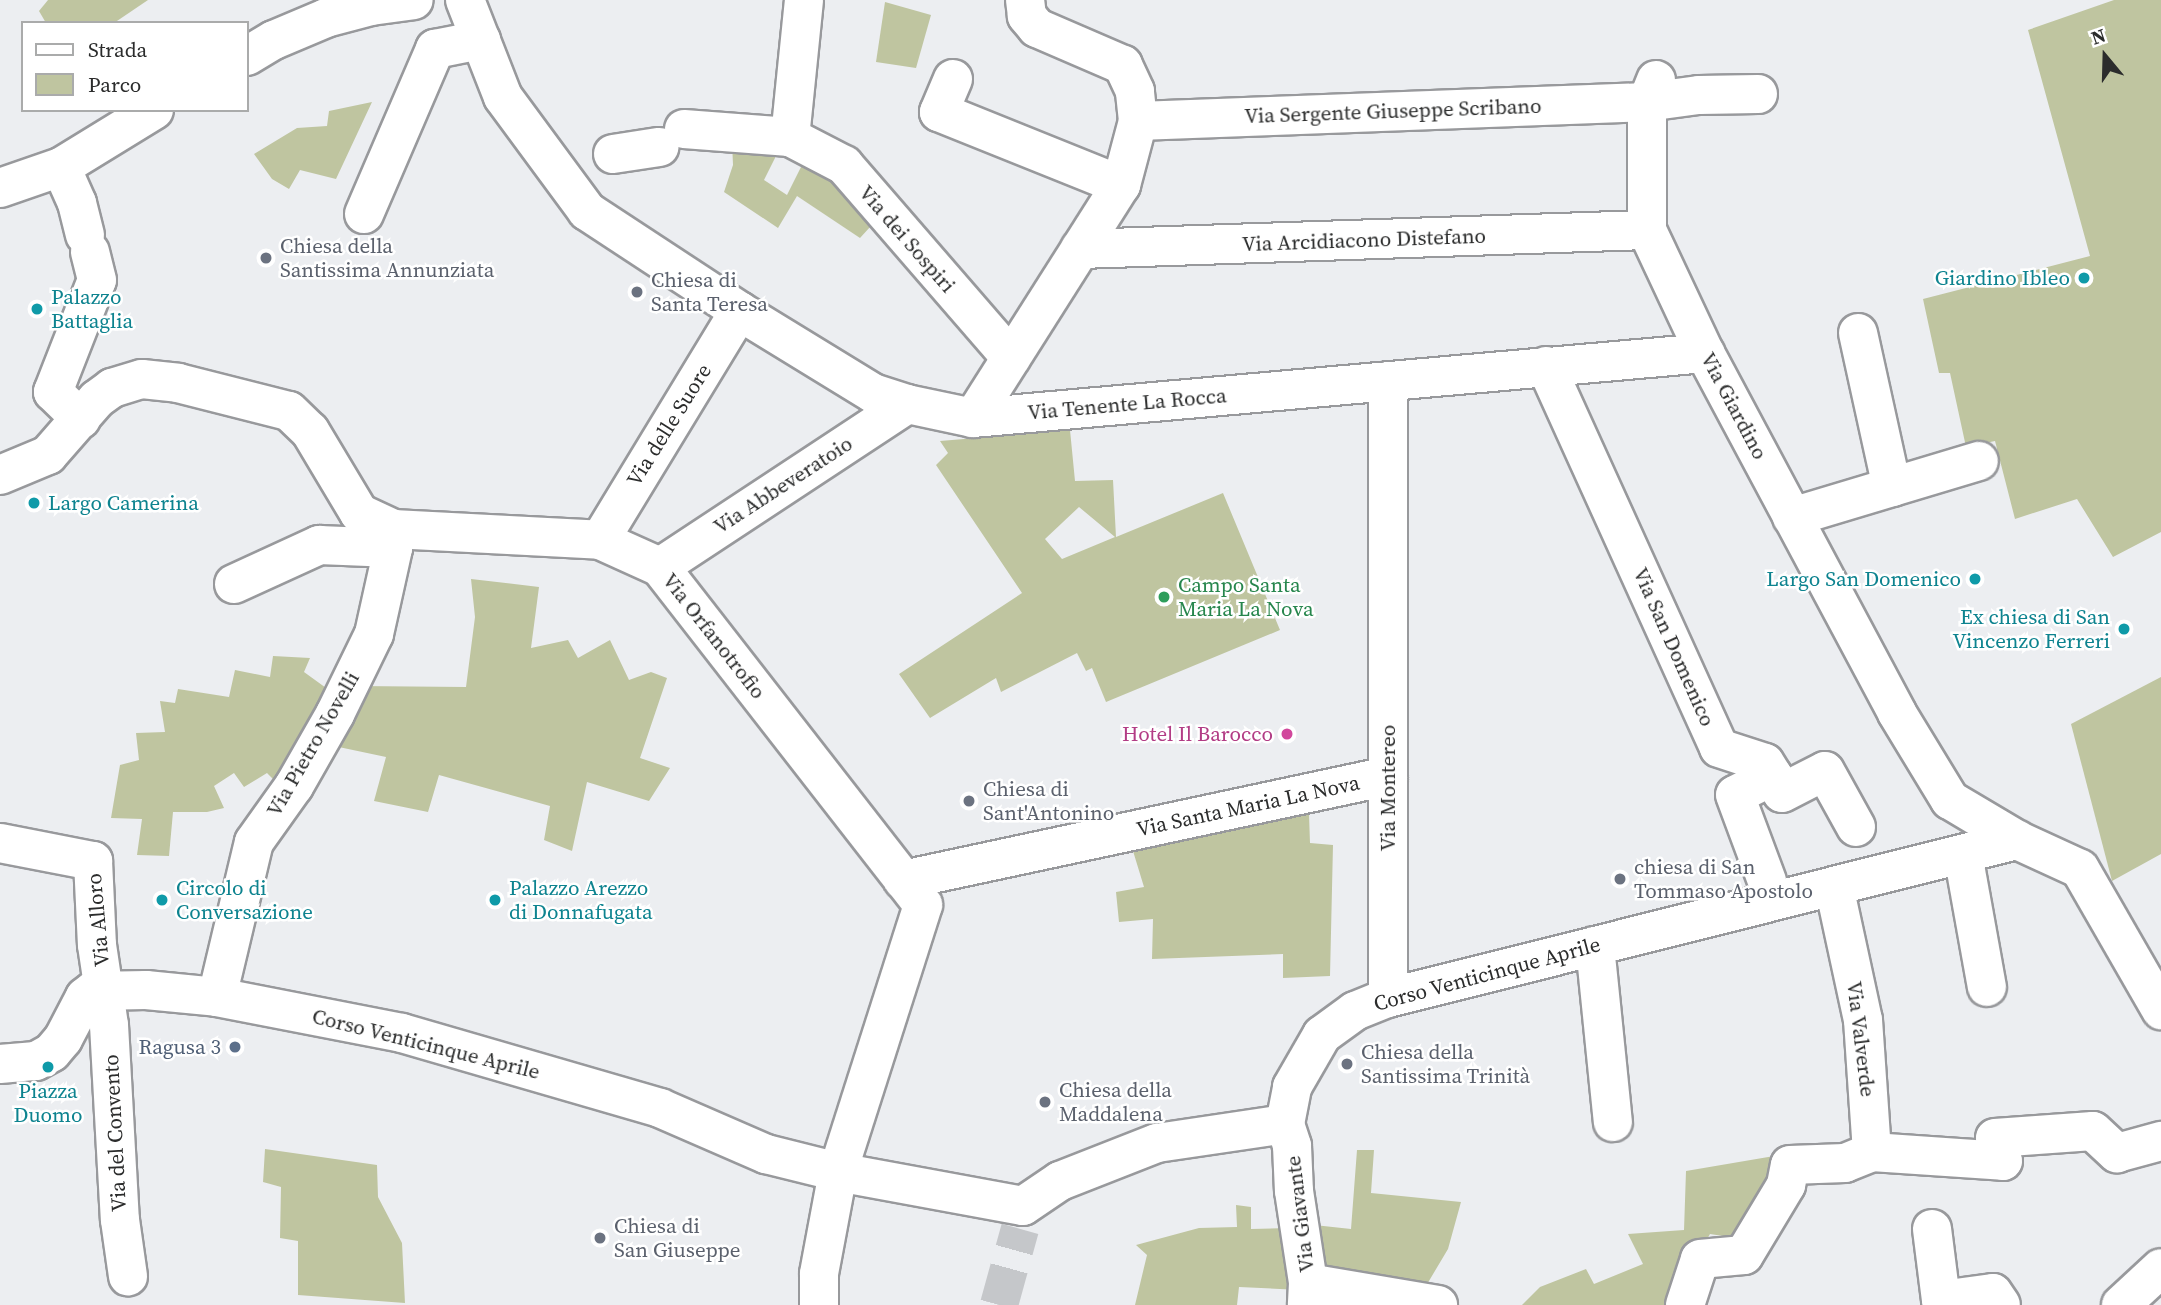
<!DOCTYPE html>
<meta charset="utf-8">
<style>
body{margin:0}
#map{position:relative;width:2161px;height:1305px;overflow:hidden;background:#eceef1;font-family:"Source Serif 4",serif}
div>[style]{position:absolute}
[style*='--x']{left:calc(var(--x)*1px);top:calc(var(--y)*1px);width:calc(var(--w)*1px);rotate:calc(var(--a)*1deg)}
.green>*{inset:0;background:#bfc5a0}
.minor-tunnel>*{height:38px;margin-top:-19px;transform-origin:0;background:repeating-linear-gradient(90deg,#c5c7ca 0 38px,transparent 0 57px)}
.roads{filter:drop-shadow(2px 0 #98999c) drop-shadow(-2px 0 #98999c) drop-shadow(0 2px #98999c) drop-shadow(0 -2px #98999c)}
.minor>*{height:38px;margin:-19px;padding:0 19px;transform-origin:19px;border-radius:19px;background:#fff}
.dots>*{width:19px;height:19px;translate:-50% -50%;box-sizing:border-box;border:4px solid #fff;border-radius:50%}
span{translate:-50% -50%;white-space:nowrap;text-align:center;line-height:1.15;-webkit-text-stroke:5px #fff;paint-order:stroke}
.street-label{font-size:21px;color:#2b2c2c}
.worship-label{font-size:21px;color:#5b616d}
.left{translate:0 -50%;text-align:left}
.culture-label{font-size:21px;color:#0d838f}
.right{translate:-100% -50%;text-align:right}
.leisure-label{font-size:21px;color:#27864d}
.hotel-label{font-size:21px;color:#b23c85}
.service-label{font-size:21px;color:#4e5e75}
.legend{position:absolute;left:21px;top:21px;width:228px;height:91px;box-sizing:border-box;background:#fff;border:2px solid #aaabab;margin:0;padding:9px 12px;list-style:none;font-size:21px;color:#2b2c2c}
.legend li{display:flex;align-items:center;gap:14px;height:35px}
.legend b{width:35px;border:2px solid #aaabab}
.north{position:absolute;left:2070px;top:21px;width:70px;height:70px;-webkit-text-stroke:5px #fff;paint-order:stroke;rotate:341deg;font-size:19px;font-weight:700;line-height:28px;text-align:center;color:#2b2c2c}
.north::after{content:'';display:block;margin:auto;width:24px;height:32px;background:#2b2c2c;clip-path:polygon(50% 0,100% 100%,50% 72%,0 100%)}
</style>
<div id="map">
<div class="green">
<div style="clip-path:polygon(48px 0,148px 0,114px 23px,46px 23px,39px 11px)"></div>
<div style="clip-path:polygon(2114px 0,2161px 0,2161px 532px,2113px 557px,2077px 499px,2015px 519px,1995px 441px,1966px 447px,1950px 373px,1939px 373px,1923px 299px,2090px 256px,2028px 30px)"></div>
<div style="clip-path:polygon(885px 2px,931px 15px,916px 68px,876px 62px)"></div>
<div style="clip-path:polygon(372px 102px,336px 179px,300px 170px,289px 189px,272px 179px,254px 154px,297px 128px,327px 126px,329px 111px)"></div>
<div style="clip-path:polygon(732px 142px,781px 146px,764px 180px,787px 195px,806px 157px,881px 215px,860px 238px,797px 196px,778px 228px,724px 192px,733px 165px)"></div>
<div style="clip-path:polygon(evenodd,1070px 430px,1075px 481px,1113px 480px,1116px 537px,1223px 493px,1280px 630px,1106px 702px,1092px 668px,1086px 671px,1077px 653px,1001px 692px,996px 678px,930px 718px,899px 674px,1022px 593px,936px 465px,948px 453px,940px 441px,1070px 430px,1079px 507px,1115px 537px,1062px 559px,1045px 539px,1079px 507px)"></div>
<div style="clip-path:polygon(471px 579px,539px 587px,531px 648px,568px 640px,578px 658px,610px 640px,629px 680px,651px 672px,667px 678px,640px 758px,670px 768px,649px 801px,587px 782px,572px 851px,544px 840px,550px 806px,439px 775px,428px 812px,374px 801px,386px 757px,334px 746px,357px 686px,466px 687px,475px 617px)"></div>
<div style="clip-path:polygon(273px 656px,310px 658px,304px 672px,333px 693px,281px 787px,267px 773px,244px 787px,234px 773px,214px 786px,224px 808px,207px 812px,173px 812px,169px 856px,137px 855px,142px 819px,111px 818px,120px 765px,139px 760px,136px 733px,165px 732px,160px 701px,175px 703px,178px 689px,229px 697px,235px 670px,270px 677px)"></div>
<div style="clip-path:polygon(2161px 677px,2161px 854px,2112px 881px,2071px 724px)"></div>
<div style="clip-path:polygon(1309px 814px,1310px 843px,1333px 845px,1330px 976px,1283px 978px,1283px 954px,1152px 959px,1153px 919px,1119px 922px,1116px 892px,1144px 887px,1133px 851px)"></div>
<div style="clip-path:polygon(265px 1149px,377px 1165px,378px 1197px,402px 1243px,405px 1303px,298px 1295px,298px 1241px,280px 1238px,281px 1187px,263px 1182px)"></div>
<div style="clip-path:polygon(1357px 1150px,1374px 1150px,1371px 1193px,1461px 1202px,1448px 1249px,1423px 1291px,1314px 1272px,1305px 1224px,1351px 1229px)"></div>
<div style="clip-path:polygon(1786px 1154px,1742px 1239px,1710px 1234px,1669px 1305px,1522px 1305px,1540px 1287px,1586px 1269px,1594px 1284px,1643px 1264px,1628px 1234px,1684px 1230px,1686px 1171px)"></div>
<div style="clip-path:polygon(1236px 1205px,1251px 1207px,1251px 1229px,1289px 1228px,1300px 1290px,1239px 1287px,1237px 1305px,1135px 1305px,1147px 1255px,1136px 1245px,1199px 1228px,1237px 1227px)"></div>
</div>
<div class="minor-tunnel">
<div style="--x:999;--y:1305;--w:79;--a:-74.6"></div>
</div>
<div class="roads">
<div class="minor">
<div style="--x:465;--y:0;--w:104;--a:68.6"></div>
<div style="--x:503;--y:97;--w:142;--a:53.6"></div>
<div style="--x:587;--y:211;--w:182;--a:33.3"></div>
<div style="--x:739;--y:311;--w:157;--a:31.5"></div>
<div style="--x:873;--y:393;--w:36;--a:18"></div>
<div style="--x:907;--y:404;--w:67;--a:12"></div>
<div style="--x:973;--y:418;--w:735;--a:-5.07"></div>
<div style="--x:804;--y:0;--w:138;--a:95.8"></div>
<div style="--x:790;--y:137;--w:61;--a:27.4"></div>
<div style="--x:844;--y:165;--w:255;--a:49.1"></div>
<div style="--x:247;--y:56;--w:31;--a:-31"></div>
<div style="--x:274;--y:40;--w:56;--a:-22.9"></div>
<div style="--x:326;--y:18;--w:47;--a:-14.9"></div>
<div style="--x:371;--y:6;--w:43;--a:-7.9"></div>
<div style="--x:953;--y:79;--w:36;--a:113"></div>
<div style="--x:939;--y:112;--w:196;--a:21.9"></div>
<div style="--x:1656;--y:80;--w:24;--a:112"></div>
<div style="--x:1647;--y:102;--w:128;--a:90"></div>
<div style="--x:1647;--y:230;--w:136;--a:64.8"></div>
<div style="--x:1705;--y:353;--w:408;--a:61.9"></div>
<div style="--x:1897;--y:713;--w:102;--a:58.7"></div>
<div style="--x:1950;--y:800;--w:78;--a:30.8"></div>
<div style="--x:2017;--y:840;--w:69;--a:24.7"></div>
<div style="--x:2080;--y:869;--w:163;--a:60.1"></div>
<div style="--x:1138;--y:121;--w:509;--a:-2.14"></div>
<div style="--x:1647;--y:102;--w:52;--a:-7.7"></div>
<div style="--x:1699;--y:95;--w:59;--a:-1"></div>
<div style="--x:684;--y:129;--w:106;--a:4.3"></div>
<div style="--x:613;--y:154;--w:47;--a:-8.7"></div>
<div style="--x:61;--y:167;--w:39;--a:66"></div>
<div style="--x:77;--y:203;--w:33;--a:76"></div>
<div style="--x:0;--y:188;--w:65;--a:-19"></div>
<div style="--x:61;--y:167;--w:109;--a:-31.5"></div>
<div style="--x:364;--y:214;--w:180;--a:-66.7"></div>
<div style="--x:435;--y:49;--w:47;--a:-11.1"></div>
<div style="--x:1080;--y:249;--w:567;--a:-1.92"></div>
<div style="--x:1858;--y:333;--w:158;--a:77.6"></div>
<div style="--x:1546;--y:366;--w:419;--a:65.6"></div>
<div style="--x:1719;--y:748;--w:48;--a:18.1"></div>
<div style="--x:1765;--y:763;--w:15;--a:58"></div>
<div style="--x:1773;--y:776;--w:42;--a:153.4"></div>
<div style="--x:1735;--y:795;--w:92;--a:69.6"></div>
<div style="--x:973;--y:418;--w:276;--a:-57.6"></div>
<div style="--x:1121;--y:185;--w:66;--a:-75.1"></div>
<div style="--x:1138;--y:121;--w:30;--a:-96"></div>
<div style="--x:1135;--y:91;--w:29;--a:-115"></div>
<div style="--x:1123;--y:65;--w:94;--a:-156.7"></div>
<div style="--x:1037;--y:28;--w:16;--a:-130"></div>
<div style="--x:1027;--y:16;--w:16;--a:-97"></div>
<div style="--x:81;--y:419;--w:39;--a:-136"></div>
<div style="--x:53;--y:392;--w:120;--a:-68.6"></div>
<div style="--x:97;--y:280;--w:29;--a:-104"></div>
<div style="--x:0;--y:475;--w:52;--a:-22.6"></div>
<div style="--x:48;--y:455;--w:74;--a:-48.8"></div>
<div style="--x:97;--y:399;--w:19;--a:-36"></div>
<div style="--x:112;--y:388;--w:31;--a:-17"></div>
<div style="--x:142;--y:379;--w:36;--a:6"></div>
<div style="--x:178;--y:383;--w:114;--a:14.2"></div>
<div style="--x:289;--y:411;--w:29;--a:44"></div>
<div style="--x:310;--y:431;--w:96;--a:59.1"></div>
<div style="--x:359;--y:513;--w:38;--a:25"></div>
<div style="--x:393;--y:529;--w:207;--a:3"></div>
<div style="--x:600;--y:540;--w:66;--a:24.2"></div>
<div style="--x:660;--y:567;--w:428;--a:52.1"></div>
<div style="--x:923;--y:905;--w:280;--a:107.7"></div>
<div style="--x:838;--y:1172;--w:104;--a:100.6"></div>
<div style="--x:819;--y:1274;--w:31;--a:90"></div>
<div style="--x:1792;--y:517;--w:195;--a:-16.7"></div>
<div style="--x:600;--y:540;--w:268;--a:-58.7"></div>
<div style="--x:660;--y:567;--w:296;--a:-33.4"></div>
<div style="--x:234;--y:584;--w:94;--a:-24.6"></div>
<div style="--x:319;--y:545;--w:74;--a:2.3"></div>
<div style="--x:1773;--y:776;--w:19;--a:62"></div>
<div style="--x:1782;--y:793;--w:48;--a:-27.1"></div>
<div style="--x:1825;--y:771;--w:64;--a:61"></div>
<div style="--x:0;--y:843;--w:95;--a:11"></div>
<div style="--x:93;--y:861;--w:84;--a:87.3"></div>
<div style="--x:97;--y:945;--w:81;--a:81.5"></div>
<div style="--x:109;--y:1025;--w:195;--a:86.8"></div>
<div style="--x:120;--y:1220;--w:57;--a:81.9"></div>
<div style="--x:1963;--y:854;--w:135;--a:79.8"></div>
<div style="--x:903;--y:880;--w:496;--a:-12.1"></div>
<div style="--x:1834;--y:886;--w:137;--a:77.8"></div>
<div style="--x:1863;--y:1020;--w:132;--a:86.1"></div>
<div style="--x:1872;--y:1152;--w:131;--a:3.9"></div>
<div style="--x:2003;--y:1161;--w:24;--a:-109"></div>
<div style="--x:1995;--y:1138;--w:98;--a:-4.1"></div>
<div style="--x:2093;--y:1131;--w:33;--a:43"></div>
<div style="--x:2117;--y:1153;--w:46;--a:-15.3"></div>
<div style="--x:1595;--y:946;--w:177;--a:84.2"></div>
<div style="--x:217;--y:997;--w:159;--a:-76.6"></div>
<div style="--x:254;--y:842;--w:69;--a:-54.5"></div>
<div style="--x:294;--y:786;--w:83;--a:-60.3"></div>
<div style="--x:335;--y:714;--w:89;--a:-64"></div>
<div style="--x:374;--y:634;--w:88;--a:-77.5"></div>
<div style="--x:393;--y:548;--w:19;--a:-90"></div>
<div style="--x:1388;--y:998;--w:617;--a:-90"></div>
<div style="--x:0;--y:1064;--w:36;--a:-5"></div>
<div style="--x:36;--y:1061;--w:18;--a:-29"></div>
<div style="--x:52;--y:1052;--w:17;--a:-50"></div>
<div style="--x:63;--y:1039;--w:47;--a:-62.4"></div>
<div style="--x:85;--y:997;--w:10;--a:-37"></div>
<div style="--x:93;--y:991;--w:53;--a:-1.1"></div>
<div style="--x:146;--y:990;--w:71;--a:5.6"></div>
<div style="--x:217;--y:997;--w:188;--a:11"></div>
<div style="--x:402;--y:1033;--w:269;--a:16.2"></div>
<div style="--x:660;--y:1108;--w:116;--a:23.5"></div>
<div style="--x:766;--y:1154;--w:74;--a:14"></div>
<div style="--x:838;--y:1172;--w:188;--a:10.4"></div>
<div style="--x:1023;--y:1206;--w:45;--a:-34"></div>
<div style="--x:1060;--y:1181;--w:104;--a:-21.4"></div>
<div style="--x:1157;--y:1143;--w:129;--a:-8.4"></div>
<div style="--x:1285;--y:1124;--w:38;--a:-79"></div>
<div style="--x:1292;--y:1087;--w:60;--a:-60"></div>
<div style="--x:1322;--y:1035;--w:41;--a:-36"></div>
<div style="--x:1355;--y:1011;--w:35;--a:-22"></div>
<div style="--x:1388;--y:998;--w:649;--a:-14.1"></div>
<div style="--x:1285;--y:1124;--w:23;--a:72"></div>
<div style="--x:1292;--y:1146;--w:45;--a:87.5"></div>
<div style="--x:1294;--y:1191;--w:93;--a:81.3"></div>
<div style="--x:1308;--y:1283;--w:22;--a:93"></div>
<div style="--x:1932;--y:1229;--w:72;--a:82.8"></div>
<div style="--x:1941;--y:1300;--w:52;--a:-7.7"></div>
<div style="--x:1993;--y:1293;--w:14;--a:56"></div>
<div style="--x:1308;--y:1283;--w:132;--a:9.6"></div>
<div style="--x:1685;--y:1305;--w:48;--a:-71.9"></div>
<div style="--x:1700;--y:1259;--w:44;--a:-5.2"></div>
<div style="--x:1744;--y:1255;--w:82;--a:-59"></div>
<div style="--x:1786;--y:1185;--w:20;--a:-79"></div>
<div style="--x:1790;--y:1165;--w:55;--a:-2.1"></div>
<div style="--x:1845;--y:1163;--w:29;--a:-22"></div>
<div style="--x:2121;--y:1305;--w:54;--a:-42.8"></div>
</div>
</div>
<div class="dots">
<div style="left:266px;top:258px;background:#6b7280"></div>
<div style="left:2084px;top:278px;background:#0f9aa8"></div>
<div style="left:637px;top:292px;background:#6b7280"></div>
<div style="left:37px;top:309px;background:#0f9aa8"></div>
<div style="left:34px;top:503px;background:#0f9aa8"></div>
<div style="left:1975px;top:579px;background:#0f9aa8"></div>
<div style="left:1164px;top:597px;background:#2e9e5b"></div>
<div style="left:2124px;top:629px;background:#0f9aa8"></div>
<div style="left:1287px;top:734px;background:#d1479c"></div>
<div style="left:969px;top:801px;background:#6b7280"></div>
<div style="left:1620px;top:879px;background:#6b7280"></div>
<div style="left:162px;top:900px;background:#0f9aa8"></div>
<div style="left:495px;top:900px;background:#0f9aa8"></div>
<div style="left:235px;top:1047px;background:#5c6f8a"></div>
<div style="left:1347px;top:1064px;background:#6b7280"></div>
<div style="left:48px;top:1067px;background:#0f9aa8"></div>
<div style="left:1045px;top:1102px;background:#6b7280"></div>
<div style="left:600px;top:1238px;background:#6b7280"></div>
</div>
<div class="street-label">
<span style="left:1393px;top:111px;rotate:-2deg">Via Sergente Giuseppe Scribano</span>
<span style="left:907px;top:239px;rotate:49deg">Via dei Sospiri</span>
<span style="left:1364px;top:240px;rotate:-2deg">Via Arcidiacono Distefano</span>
<span style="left:1127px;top:404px;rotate:-5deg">Via Tenente La Rocca</span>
<span style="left:1734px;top:406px;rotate:62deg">Via Giardino</span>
<span style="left:669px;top:425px;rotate:-58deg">Via delle Suore</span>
<span style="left:783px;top:485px;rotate:-33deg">Via Abbeveratoio</span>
<span style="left:714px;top:636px;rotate:52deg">Via Orfanotrofio</span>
<span style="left:1674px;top:647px;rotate:66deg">Via San Domenico</span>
<span style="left:313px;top:744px;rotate:-60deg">Via Pietro Novelli</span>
<span style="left:1388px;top:788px;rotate:-90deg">Via Montereo</span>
<span style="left:1248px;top:806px;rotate:-12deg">Via Santa Maria La Nova</span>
<span style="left:98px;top:920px;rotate:-95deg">Via Alloro</span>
<span style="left:1487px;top:974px;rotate:-15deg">Corso Venticinque Aprile</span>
<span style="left:1861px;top:1039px;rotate:83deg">Via Valverde</span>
<span style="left:426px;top:1044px;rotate:14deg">Corso Venticinque Aprile</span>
<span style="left:115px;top:1133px;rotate:-93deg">Via del Convento</span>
<span style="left:1300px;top:1214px;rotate:-97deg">Via Giavante</span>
</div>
<div class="worship-label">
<span class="left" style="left:280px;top:258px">Chiesa della<br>Santissima Annunziata</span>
<span class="left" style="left:651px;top:292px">Chiesa di<br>Santa Teresa</span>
<span class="left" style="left:983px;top:801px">Chiesa di<br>Sant'Antonino</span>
<span class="left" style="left:1634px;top:879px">chiesa di San<br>Tommaso Apostolo</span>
<span class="left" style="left:1361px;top:1064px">Chiesa della<br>Santissima Trinità</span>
<span class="left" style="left:1059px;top:1102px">Chiesa della<br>Maddalena</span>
<span class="left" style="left:614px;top:1238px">Chiesa di<br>San Giuseppe</span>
</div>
<div class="culture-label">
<span class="right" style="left:2070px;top:278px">Giardino Ibleo</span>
<span class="left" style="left:51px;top:309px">Palazzo<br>Battaglia</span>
<span class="left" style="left:48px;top:503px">Largo Camerina</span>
<span class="right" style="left:1961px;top:579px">Largo San Domenico</span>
<span class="right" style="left:2110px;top:629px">Ex chiesa di San<br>Vincenzo Ferreri</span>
<span class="left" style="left:176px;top:900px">Circolo di<br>Conversazione</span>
<span class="left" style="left:509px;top:900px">Palazzo Arezzo<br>di Donnafugata</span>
<span style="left:48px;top:1103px">Piazza<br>Duomo</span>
</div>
<div class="leisure-label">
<span class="left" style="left:1178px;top:597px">Campo Santa<br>Maria La Nova</span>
</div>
<div class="hotel-label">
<span class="right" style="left:1273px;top:734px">Hotel Il Barocco</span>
</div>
<div class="service-label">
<span class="right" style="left:221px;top:1047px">Ragusa 3</span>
</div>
<ul class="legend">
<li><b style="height:9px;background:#fff"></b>Strada</li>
<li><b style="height:19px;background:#bfc5a0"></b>Parco</li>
</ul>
<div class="north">N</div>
</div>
